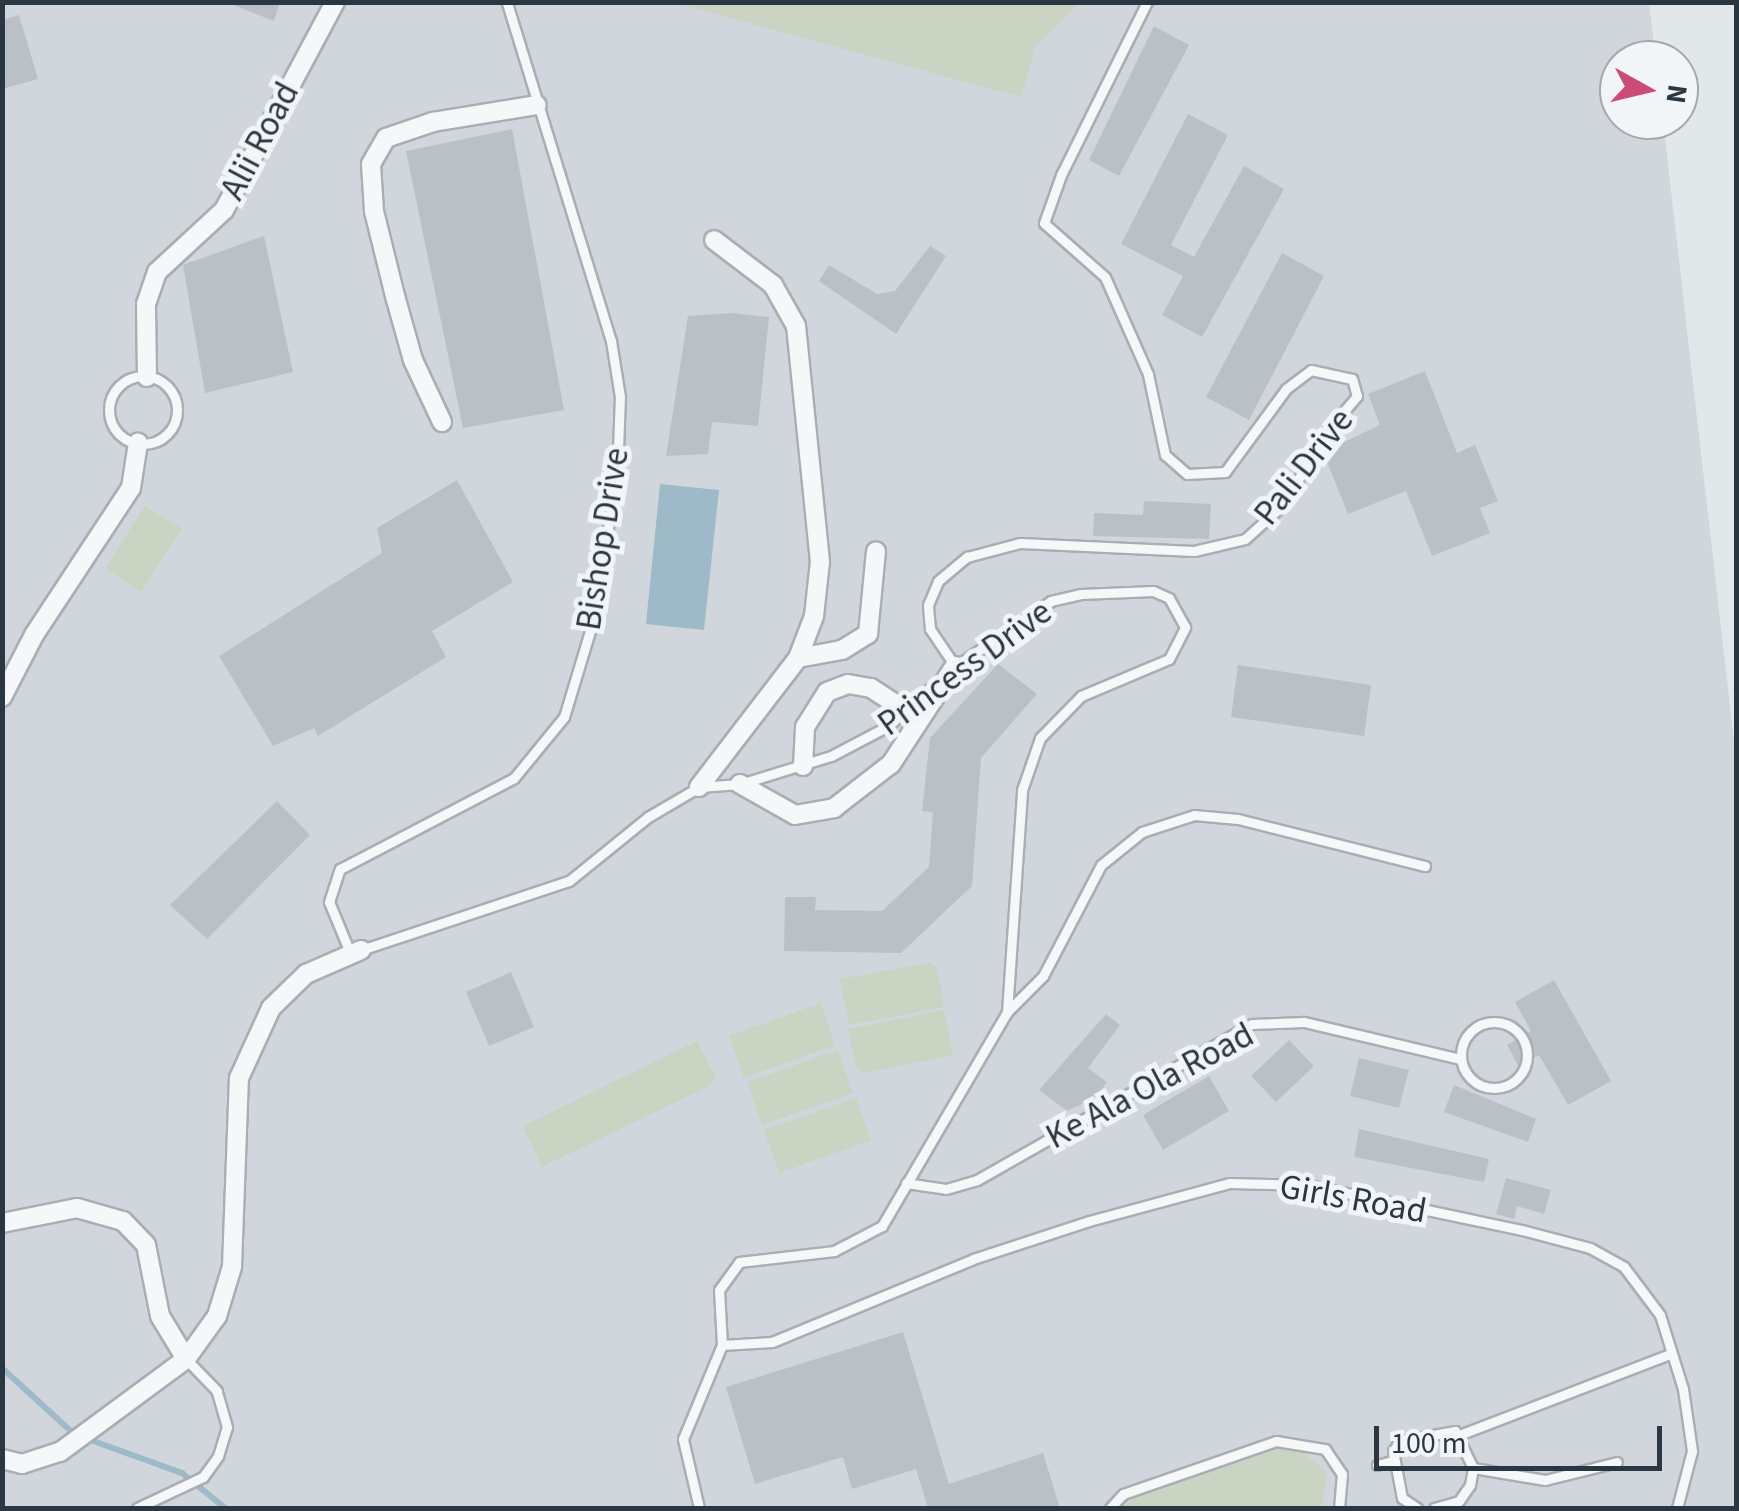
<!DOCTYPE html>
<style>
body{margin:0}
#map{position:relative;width:1739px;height:1511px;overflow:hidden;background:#e2e7ea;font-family:"Source Sans 3",sans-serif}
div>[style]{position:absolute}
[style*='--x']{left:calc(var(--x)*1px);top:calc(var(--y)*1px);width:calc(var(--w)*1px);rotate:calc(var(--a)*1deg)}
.built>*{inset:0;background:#d0d6dc}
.green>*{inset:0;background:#cad4c3}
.water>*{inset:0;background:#9ebac9}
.stream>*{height:6px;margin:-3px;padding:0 3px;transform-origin:3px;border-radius:3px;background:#9ebac9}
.building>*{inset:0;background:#b9c1c7}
.roads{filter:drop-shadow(2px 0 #a7afb4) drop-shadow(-2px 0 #a7afb4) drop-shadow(0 2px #a7afb4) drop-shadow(0 -2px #a7afb4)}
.service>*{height:9px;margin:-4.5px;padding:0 4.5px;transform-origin:4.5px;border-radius:4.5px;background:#f5f7f8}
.service>.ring{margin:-4.5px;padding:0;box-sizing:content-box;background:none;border:9px solid #f5f7f8;border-radius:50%}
.minor>*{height:18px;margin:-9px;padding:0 9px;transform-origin:9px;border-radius:9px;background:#f5f7f8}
span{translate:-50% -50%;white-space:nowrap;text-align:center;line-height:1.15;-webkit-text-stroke:10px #f2f5f7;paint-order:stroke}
.street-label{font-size:35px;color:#2a3742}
.frame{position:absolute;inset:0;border:5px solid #2a3742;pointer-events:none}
.north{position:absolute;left:1599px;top:40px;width:100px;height:100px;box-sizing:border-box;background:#f2f5f7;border:2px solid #a2a9af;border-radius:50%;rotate:98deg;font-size:28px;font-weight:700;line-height:40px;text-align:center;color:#2a3742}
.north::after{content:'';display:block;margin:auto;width:35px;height:45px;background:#cc4b74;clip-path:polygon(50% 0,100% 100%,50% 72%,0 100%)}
.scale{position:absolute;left:1374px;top:1426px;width:288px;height:45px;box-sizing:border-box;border:5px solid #2a3742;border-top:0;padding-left:12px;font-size:30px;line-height:35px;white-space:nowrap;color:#2a3742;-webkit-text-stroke:8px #f2f5f7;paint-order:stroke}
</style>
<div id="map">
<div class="built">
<div style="clip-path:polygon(3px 3px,1649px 3px,1656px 60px,1619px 60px,1619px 120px,1663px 120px,1736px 759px,1736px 1508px,3px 1508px)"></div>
</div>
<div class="green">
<div style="clip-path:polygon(675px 3px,1080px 3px,1036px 45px,1021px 97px)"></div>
<div style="clip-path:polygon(145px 506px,182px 529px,141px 592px,105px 568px)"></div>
<div style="clip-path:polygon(929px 963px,937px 968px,944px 1007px,849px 1025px,840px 979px)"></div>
<div style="clip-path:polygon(821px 1003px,835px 1045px,744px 1078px,729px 1036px)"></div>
<div style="clip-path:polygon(944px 1010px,953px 1055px,864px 1073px,856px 1068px,848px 1029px)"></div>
<div style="clip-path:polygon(697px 1041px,715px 1076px,711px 1085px,542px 1167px,523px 1126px)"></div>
<div style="clip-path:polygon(838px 1050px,853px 1093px,762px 1125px,747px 1082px)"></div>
<div style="clip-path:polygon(856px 1098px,871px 1140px,779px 1173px,764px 1130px)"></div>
<div style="clip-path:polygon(1293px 1443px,1327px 1473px,1321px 1508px,1122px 1508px,1141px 1492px)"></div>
</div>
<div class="water">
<div style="clip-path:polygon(660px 484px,719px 490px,704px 630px,646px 624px)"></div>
</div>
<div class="stream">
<div style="--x:2;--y:1368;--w:98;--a:42.5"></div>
<div style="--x:74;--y:1434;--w:115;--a:19.9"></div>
<div style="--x:182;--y:1473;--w:55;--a:39.1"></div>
</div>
<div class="building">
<div style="clip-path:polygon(225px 2px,280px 2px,274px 21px)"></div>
<div style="clip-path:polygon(19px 15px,38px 79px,2px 89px,2px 20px)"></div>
<div style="clip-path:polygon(1154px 26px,1189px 45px,1119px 176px,1089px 160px)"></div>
<div style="clip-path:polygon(1188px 114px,1228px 135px,1171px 245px,1194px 257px,1244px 166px,1284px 189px,1202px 337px,1162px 315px,1183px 276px,1121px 244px)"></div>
<div style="clip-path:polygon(512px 129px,564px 410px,463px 428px,406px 151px)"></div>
<div style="clip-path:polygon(264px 236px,293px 372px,205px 393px,183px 265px)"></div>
<div style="clip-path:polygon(930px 246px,946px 256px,896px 334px,819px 281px,829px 265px,877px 294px,895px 291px)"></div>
<div style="clip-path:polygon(1282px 253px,1324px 276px,1249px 420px,1206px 397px)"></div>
<div style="clip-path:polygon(731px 313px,769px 317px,758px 426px,712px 422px,708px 454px,666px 456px,688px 316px)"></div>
<div style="clip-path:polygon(1425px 371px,1457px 453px,1475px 445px,1498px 501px,1480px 508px,1490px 533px,1432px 556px,1406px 491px,1348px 514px,1323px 452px,1380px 425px,1368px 394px)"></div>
<div style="clip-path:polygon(457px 480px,513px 582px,432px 631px,446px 657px,318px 736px,314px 728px,273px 746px,219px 656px,382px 553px,377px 528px)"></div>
<div style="clip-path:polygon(1144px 501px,1211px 504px,1209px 539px,1093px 536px,1094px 513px,1143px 515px)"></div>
<div style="clip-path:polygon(998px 664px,1037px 694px,981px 758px,972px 886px,901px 953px,784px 951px,785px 897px,816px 897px,815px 910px,882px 911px,929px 867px,933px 812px,922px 811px,930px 738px)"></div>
<div style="clip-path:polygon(1238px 665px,1371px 685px,1364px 736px,1231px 717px)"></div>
<div style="clip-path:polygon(277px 801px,310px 835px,207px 939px,170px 905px)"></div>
<div style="clip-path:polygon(511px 972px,534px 1027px,489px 1046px,466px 992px)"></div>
<div style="clip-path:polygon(1554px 980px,1611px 1081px,1568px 1105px,1539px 1055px,1519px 1067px,1507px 1045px,1531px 1031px,1515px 1002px)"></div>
<div style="clip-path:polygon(1106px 1014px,1120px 1025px,1088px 1068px,1107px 1082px,1096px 1097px,1067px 1111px,1039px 1090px)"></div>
<div style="clip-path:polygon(1289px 1040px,1314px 1066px,1276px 1102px,1251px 1076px)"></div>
<div style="clip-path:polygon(1359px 1058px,1409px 1070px,1399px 1108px,1350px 1096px)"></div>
<div style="clip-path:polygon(1209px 1076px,1229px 1111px,1163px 1150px,1143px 1115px)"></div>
<div style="clip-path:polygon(1454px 1085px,1536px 1119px,1528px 1142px,1444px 1112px)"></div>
<div style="clip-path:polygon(1359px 1129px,1489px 1159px,1484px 1182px,1354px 1157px)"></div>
<div style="clip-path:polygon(1506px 1178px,1551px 1190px,1544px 1214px,1517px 1206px,1514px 1219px,1496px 1214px)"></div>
<div style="clip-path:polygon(903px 1332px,949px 1484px,1043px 1453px,1060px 1508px,928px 1508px,916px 1469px,852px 1489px,843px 1457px,755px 1484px,726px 1387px)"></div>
</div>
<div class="roads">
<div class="service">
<div class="ring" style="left:109px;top:376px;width:59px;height:59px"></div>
<div style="--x:955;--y:666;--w:45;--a:-124"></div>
<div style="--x:930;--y:629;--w:24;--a:-95"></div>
<div style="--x:928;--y:605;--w:26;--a:-67"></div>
<div style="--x:938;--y:581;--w:38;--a:-40"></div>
<div style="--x:967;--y:557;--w:55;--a:-14.8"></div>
<div style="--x:1020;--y:543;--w:174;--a:2.6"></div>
<div style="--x:1194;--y:551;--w:52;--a:-13.2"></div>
<div style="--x:1245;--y:539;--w:54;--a:-42"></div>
<div style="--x:1285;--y:503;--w:76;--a:-60.7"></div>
<div style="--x:1322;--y:437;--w:54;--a:-49.5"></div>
<div style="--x:1357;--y:396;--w:18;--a:-106"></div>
<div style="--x:1352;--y:379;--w:42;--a:-167.6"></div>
<div style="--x:1311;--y:370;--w:31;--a:143"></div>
<div style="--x:1286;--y:389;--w:103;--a:126.3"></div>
<div style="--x:1225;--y:472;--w:38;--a:177"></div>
<div style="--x:1187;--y:474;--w:29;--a:-139"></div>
<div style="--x:1165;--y:455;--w:83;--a:-101.9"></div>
<div style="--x:1148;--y:374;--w:106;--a:-113.9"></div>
<div style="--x:1105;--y:277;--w:81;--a:-138.5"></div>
<div style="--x:1044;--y:223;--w:51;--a:-70.5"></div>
<div style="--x:1061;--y:175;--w:193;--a:-63.6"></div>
<div style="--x:361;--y:950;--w:219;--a:-18.4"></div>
<div style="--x:569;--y:881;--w:102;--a:-39"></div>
<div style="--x:648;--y:817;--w:59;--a:-30.5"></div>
<div style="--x:699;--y:787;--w:41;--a:-4.2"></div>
<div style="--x:740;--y:784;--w:95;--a:-17.1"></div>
<div style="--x:831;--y:756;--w:64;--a:-27.8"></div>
<div style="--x:888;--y:726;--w:66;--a:-41.9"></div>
<div style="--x:351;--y:955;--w:57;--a:-112.5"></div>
<div style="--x:329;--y:902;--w:35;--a:-72"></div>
<div style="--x:340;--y:869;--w:196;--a:-27.6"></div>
<div style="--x:514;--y:778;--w:79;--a:-50.7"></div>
<div style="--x:564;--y:717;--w:90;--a:-73.2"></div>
<div style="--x:590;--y:631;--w:156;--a:-80.1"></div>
<div style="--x:617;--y:477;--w:80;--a:-87.9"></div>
<div style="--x:620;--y:397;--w:57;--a:-99.1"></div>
<div style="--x:611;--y:341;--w:355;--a:-107.1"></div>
<div style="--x:1007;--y:1012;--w:51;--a:-45"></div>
<div style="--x:1043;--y:976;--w:125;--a:-62.4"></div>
<div style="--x:1101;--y:865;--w:53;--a:-38.8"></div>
<div style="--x:1142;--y:832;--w:55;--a:-18.1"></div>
<div style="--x:1194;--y:815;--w:44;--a:5.2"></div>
<div style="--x:1238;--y:819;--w:193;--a:14.1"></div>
<div class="ring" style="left:1461px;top:1022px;width:57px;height:57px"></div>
<div style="--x:906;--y:1183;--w:40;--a:8.5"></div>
<div style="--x:946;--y:1189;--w:32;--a:-16"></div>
<div style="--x:977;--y:1180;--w:316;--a:-29.6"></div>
<div style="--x:1252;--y:1024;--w:52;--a:-2.2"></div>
<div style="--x:1304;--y:1022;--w:161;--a:13.3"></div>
<div style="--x:722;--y:1345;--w:50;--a:-3.4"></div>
<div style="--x:772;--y:1342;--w:217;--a:-22.4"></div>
<div style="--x:973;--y:1259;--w:122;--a:-18.1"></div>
<div style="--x:1089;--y:1221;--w:146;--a:-15.1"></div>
<div style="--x:1230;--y:1183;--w:78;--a:1.5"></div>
<div style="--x:1308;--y:1185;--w:219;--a:11.9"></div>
<div style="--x:1522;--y:1230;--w:70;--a:14.8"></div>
<div style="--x:1590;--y:1248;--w:39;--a:29"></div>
<div style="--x:1624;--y:1267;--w:60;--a:53.1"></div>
<div style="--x:1660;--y:1315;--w:77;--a:72.7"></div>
<div style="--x:1683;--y:1389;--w:63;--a:81.7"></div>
<div style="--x:1692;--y:1451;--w:59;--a:104.7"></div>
<div style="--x:1459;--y:1435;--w:226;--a:-21"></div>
<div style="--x:1377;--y:1465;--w:16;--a:-15"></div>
<div style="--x:1473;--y:1468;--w:73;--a:9.5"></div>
<div style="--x:1545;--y:1480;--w:74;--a:-14"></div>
<div style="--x:137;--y:1508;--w:73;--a:-25.2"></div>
<div style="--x:203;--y:1477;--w:26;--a:-54"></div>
<div style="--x:218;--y:1456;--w:30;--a:-73"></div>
<div style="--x:227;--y:1427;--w:37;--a:-106"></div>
<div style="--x:217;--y:1391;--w:45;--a:-134.1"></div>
<div style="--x:699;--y:1508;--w:71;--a:-103.1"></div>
<div style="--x:683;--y:1439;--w:102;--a:-67.5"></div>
<div style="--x:722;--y:1345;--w:55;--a:-93.1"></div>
<div style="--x:719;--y:1290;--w:34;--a:-54"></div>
<div style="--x:739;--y:1262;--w:96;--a:-6.6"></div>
<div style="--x:834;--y:1251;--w:54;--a:-27.5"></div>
<div style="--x:882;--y:1226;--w:248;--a:-59.7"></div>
<div style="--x:1007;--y:1012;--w:223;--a:-86.1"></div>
<div style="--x:1022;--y:790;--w:55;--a:-70.9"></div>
<div style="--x:1040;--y:738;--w:59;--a:-45.7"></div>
<div style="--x:1081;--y:696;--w:95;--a:-22.8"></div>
<div style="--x:1169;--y:659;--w:36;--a:-63"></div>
<div style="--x:1185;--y:627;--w:33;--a:-119"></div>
<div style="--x:1169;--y:598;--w:17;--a:-156"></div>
<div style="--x:1153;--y:591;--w:72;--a:177.6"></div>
<div style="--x:1081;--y:594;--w:31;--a:167"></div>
<div style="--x:1051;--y:601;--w:119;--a:145.6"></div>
<div style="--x:1110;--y:1508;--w:19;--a:-47"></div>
<div style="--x:1123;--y:1494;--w:162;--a:-19.1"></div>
<div style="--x:1276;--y:1441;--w:50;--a:9.3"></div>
<div style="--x:1325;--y:1449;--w:30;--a:56"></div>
<div style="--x:1342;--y:1474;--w:34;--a:95"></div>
<div style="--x:1417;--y:1508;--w:18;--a:-146"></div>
<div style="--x:1402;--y:1498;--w:48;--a:-100.8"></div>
<div style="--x:1393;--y:1451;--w:12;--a:-55"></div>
<div style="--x:1400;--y:1441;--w:56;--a:-10.3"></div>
<div style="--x:1455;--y:1431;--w:41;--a:64.1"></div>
<div style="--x:1473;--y:1468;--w:17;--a:100"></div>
<div style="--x:1470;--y:1485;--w:19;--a:125"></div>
<div style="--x:1459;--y:1501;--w:26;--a:164"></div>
</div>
<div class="minor">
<div style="--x:147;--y:377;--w:73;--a:-90.8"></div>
<div style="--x:146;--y:304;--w:34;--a:-71"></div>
<div style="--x:157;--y:272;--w:91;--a:-42.8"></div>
<div style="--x:224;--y:210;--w:236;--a:-61.9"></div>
<div style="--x:442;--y:422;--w:68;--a:-115.1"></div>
<div style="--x:413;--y:360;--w:66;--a:-105.7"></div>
<div style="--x:395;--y:296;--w:88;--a:-103.9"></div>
<div style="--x:374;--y:211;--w:47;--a:-93.7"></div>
<div style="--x:371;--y:164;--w:30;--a:-60"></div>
<div style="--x:386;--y:138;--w:50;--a:-18.8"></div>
<div style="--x:433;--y:122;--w:105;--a:-9.3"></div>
<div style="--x:798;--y:658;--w:45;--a:-10.3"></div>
<div style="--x:842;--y:650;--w:31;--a:-32"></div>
<div style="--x:868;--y:634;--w:83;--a:-84.5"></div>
<div style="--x:2;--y:697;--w:70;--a:-62.7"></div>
<div style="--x:34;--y:635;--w:176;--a:-56.6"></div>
<div style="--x:131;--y:488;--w:46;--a:-81.2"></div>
<div style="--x:803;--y:766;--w:39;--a:-87"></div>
<div style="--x:805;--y:727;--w:41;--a:-57.8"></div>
<div style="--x:827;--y:692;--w:22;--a:-21"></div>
<div style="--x:848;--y:684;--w:23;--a:10"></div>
<div style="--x:871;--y:688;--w:42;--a:33.3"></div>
<div style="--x:740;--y:784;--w:63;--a:29.4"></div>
<div style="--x:795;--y:815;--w:40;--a:-10"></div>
<div style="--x:834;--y:808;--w:72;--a:-37.7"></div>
<div style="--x:891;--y:764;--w:117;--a:-56.9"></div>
<div style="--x:699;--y:787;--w:163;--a:-52.5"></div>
<div style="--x:798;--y:658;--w:45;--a:-69.1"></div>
<div style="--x:814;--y:616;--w:54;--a:-83.7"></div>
<div style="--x:820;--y:562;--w:237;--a:-95.8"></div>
<div style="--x:796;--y:326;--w:47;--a:-119.3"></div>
<div style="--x:773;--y:285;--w:74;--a:-142.7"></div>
<div style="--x:2;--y:1223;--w:76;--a:-11.3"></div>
<div style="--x:77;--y:1208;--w:48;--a:15.8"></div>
<div style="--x:123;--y:1221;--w:33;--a:46"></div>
<div style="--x:146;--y:1245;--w:72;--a:78.8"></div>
<div style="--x:160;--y:1316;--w:50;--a:58.8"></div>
<div style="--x:2;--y:1459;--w:21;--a:14"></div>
<div style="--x:22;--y:1464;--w:40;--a:-18"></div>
<div style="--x:60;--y:1452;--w:157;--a:-36.4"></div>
<div style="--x:186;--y:1359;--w:53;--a:-54.2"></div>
<div style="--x:217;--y:1316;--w:51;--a:-73"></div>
<div style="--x:232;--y:1267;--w:189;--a:-87.9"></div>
<div style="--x:239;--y:1078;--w:77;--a:-65.4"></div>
<div style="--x:271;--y:1008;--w:49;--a:-44.2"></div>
<div style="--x:306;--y:974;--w:60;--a:-23.6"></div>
</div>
</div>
<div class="street-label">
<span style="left:260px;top:141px;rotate:-62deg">Alii Road</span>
<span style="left:1304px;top:467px;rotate:-52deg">Pali Drive</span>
<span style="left:603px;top:539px;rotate:-81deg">Bishop Drive</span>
<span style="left:965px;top:668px;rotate:-36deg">Princess Drive</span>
<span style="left:1150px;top:1086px;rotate:-28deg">Ke Ala Ola Road</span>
<span style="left:1353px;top:1199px;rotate:10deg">Girls Road</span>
</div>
<div class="frame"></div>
<div class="north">N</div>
<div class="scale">100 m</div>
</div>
